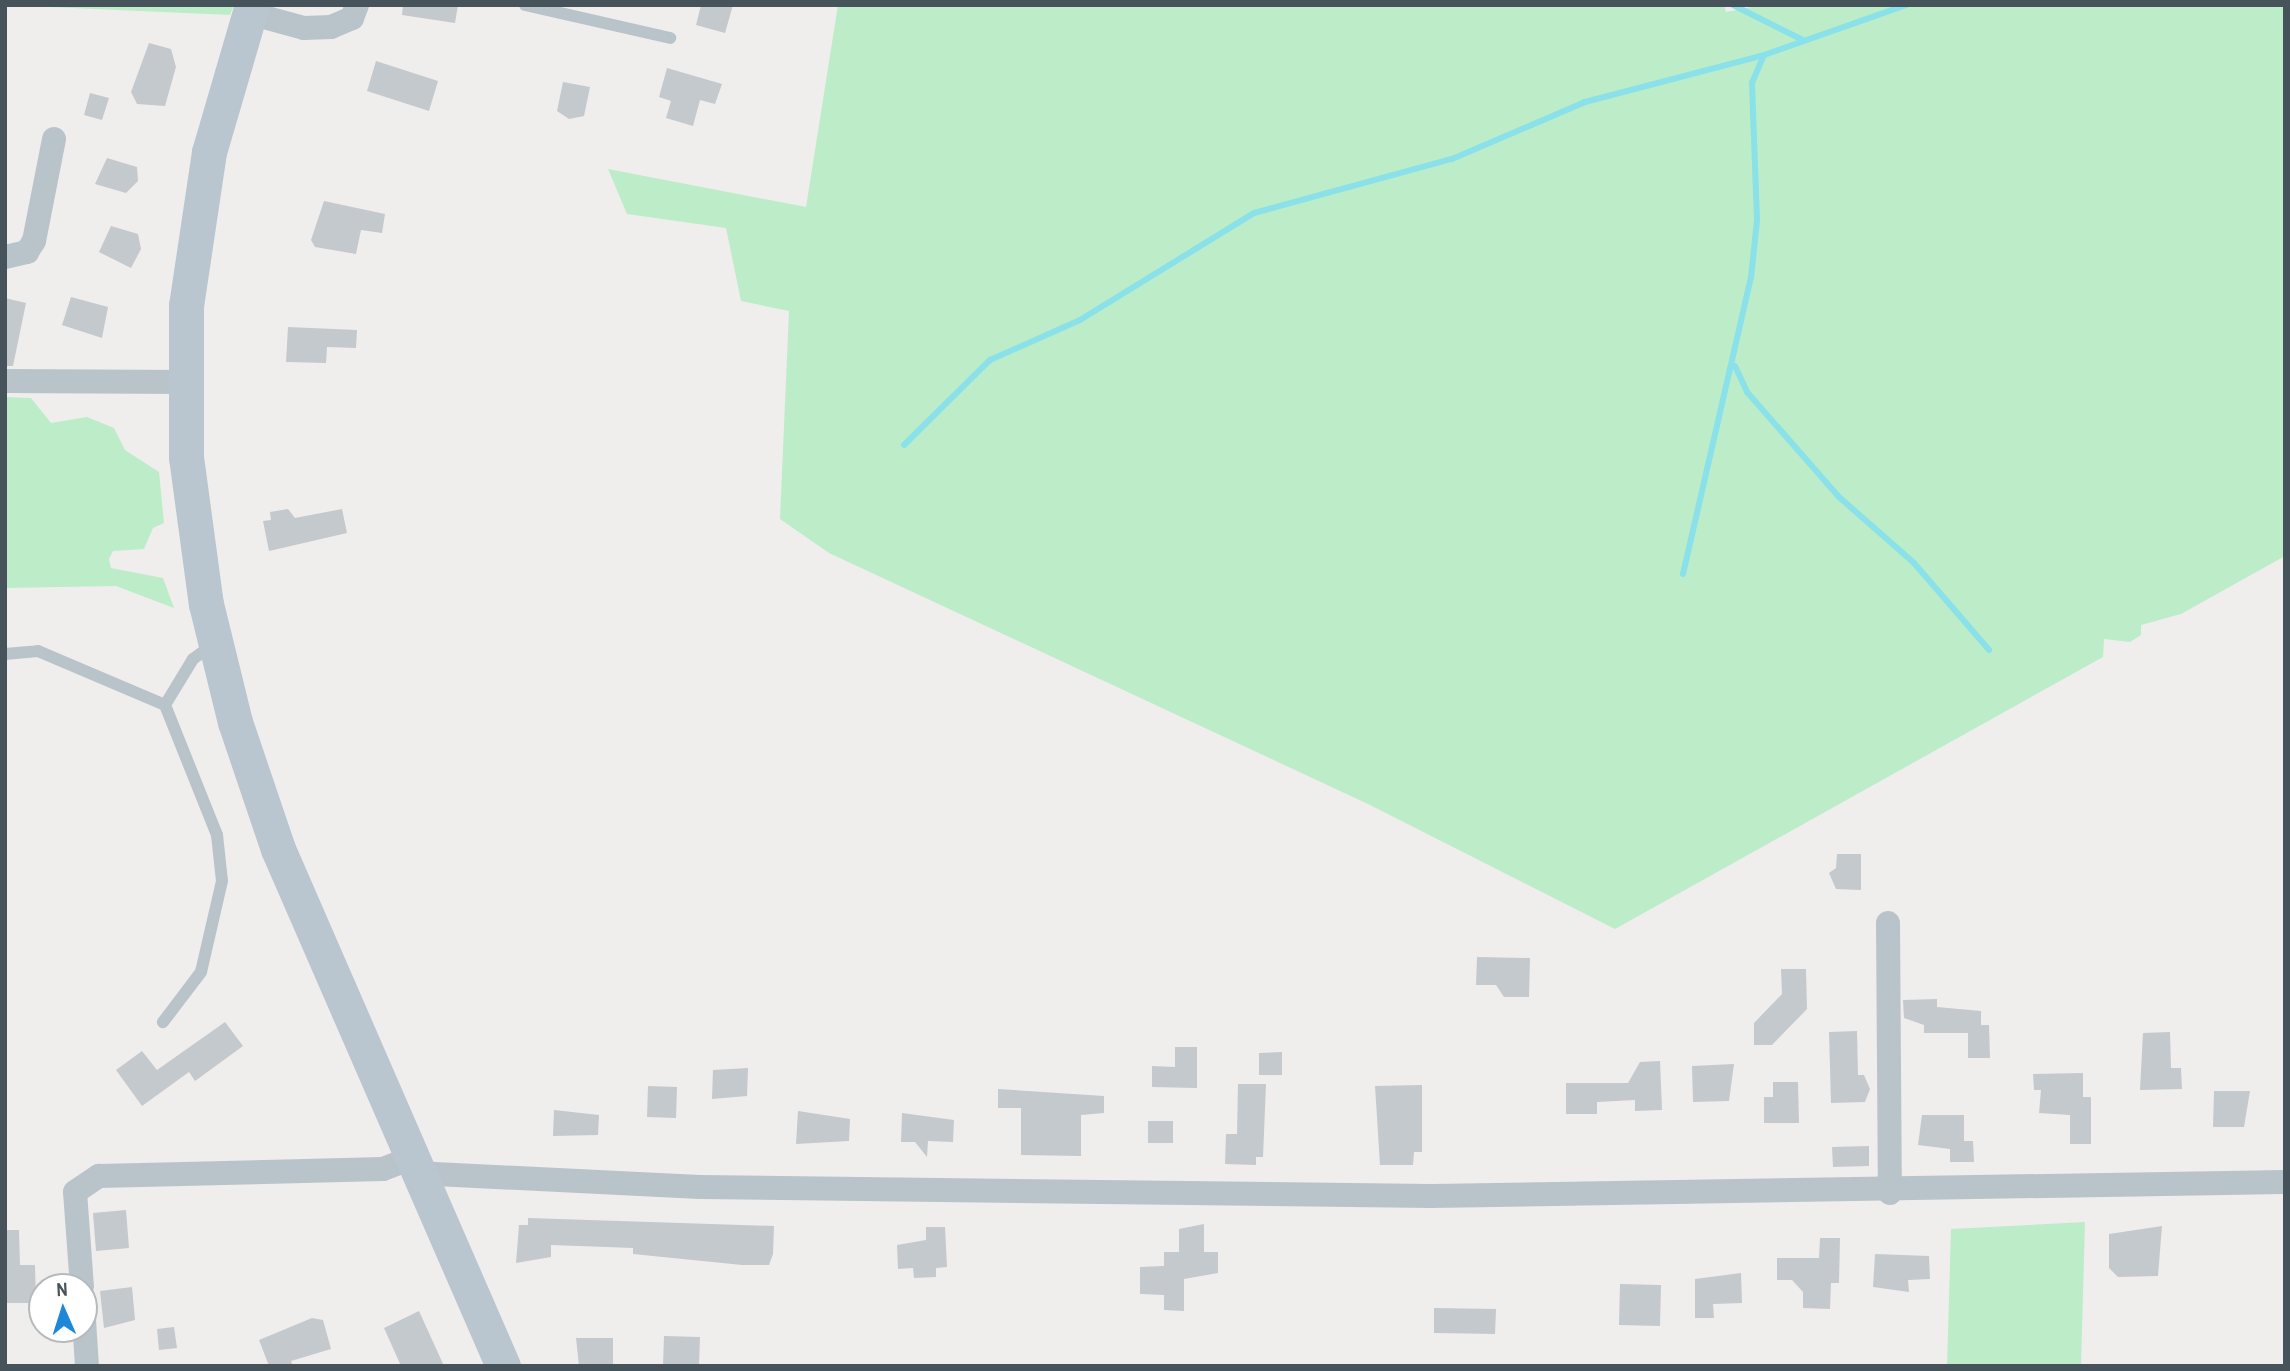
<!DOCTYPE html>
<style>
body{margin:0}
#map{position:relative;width:2290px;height:1371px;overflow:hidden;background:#f0eded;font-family:"Archivo Narrow",sans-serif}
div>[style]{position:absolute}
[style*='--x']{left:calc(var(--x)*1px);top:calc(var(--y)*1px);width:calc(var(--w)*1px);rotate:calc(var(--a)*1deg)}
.green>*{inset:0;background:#bcedc8}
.stream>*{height:6px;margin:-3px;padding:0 3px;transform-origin:3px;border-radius:3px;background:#8ae1e9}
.building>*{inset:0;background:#c4c9cd}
.lane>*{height:12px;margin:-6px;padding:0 6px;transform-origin:6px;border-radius:6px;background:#b9c4ca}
.street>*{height:24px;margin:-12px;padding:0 12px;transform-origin:12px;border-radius:12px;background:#b9c4ca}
.secondary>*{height:35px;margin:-17.5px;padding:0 17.5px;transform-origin:17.5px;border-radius:17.5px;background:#b9c6cf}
span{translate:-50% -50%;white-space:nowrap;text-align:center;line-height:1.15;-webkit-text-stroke:6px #fff;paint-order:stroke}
.frame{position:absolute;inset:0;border:7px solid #46535a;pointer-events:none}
.north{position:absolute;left:28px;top:1273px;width:70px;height:70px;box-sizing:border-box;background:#fff;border:2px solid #b5babd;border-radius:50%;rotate:357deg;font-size:19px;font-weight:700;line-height:28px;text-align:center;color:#46535a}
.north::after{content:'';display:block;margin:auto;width:24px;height:32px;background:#1d88d9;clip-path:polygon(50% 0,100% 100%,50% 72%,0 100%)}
</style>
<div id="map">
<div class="green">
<div style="clip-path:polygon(5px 5px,234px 5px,230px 15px)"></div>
<div style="clip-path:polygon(838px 5px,1724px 5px,1726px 12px,1762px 5px,2285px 5px,2285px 556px,2181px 614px,2141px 625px,2141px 635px,2130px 642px,2104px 639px,2103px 657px,1615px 929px,1368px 804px,829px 553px,780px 519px,789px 311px,741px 301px,726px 228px,627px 214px,608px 169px,806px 207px)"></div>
<div style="clip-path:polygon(5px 397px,31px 398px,51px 423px,87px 417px,114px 428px,125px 450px,159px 472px,164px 523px,153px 528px,144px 549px,113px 551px,109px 559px,111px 568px,163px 578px,174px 608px,116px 586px,5px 588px)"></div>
<div style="clip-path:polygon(2085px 1222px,2081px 1366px,1947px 1366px,1951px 1229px)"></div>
</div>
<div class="stream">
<div style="--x:1733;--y:5;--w:78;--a:26.6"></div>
<div style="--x:1735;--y:366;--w:29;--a:65"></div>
<div style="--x:1747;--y:392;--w:140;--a:48.8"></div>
<div style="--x:1839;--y:497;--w:100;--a:41.3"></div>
<div style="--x:1914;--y:563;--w:115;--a:49.2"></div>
<div style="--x:904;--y:445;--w:121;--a:-44.7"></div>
<div style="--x:990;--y:360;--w:98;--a:-24"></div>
<div style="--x:1080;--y:320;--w:204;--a:-31.6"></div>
<div style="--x:1254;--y:213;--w:205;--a:-15.3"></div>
<div style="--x:1452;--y:159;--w:145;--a:-23.2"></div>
<div style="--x:1585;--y:102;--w:185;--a:-14.7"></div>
<div style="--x:1764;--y:55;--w:151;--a:-19.4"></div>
<div style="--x:1683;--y:574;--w:304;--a:-77.1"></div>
<div style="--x:1751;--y:278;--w:58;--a:-84.1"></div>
<div style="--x:1757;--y:220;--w:137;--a:-92.1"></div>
<div style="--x:1752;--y:83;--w:30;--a:-67"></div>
</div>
<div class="building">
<div style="clip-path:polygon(403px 5px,458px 5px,455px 23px,402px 15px)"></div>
<div style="clip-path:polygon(701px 5px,733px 5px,725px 33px,696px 25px)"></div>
<div style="clip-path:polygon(149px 43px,171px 49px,176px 67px,165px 106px,137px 104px,131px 92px)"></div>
<div style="clip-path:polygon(376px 61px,438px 81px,429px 111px,367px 91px)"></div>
<div style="clip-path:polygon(667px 68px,722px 84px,715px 104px,700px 100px,693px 126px,666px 118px,671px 101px,659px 97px)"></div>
<div style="clip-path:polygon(563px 82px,590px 87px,584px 116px,569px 119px,557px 111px)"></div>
<div style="clip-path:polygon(90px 93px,109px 98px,102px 120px,84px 115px)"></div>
<div style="clip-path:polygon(107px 158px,137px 167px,138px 181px,126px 193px,95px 184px)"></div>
<div style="clip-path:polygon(324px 201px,385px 214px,382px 233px,361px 230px,356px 254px,315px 247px,311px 240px)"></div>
<div style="clip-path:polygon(111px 226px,138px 234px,141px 249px,131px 268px,99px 252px)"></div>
<div style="clip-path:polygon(71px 297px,108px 307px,102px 338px,62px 325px)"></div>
<div style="clip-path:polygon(5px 298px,26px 303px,13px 366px,5px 366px)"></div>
<div style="clip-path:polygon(288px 327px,357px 330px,356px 348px,327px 347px,326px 363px,286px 362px)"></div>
<div style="clip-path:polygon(288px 509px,295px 518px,342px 509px,347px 533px,269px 551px,263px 521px,271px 520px,270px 512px)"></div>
<div style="clip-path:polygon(1837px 854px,1861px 854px,1861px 890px,1836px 889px,1829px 873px,1836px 868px)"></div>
<div style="clip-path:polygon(1477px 957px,1530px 958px,1529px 997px,1504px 997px,1496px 985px,1476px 985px)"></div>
<div style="clip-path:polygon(1781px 969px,1806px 969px,1807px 1009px,1772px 1045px,1754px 1045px,1754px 1023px,1782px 994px)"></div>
<div style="clip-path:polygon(1937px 999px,1937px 1007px,1981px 1011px,1981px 1025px,1989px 1025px,1990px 1058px,1968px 1058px,1968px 1033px,1924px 1033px,1924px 1025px,1904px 1018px,1903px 1000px)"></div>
<div style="clip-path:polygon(225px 1022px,243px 1046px,195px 1081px,189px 1072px,142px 1106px,116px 1070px,142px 1051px,157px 1070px)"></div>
<div style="clip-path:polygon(1857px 1031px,1858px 1075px,1864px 1075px,1870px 1089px,1865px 1102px,1831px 1103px,1829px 1032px)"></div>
<div style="clip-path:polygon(2170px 1032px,2171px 1068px,2181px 1068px,2182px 1089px,2140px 1090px,2143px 1033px)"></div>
<div style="clip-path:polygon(1175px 1047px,1197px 1047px,1197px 1088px,1152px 1087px,1152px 1066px,1175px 1067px)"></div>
<div style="clip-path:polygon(1282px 1052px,1282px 1075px,1259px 1075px,1259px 1053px)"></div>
<div style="clip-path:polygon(1660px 1061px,1662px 1110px,1635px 1111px,1635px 1100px,1597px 1102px,1597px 1114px,1566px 1114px,1566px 1083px,1628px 1083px,1640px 1062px)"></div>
<div style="clip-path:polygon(1734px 1064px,1729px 1101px,1693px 1102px,1692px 1066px)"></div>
<div style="clip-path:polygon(748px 1068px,747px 1096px,712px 1099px,713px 1070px)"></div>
<div style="clip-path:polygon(2083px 1073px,2083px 1097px,2091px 1097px,2091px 1144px,2070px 1144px,2070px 1115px,2039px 1113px,2041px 1090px,2034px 1090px,2033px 1074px)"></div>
<div style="clip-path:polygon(1773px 1082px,1798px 1082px,1799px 1123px,1764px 1123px,1764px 1097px,1773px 1097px)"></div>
<div style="clip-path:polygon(1238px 1084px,1266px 1084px,1263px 1157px,1256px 1157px,1256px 1165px,1225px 1164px,1226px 1134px,1237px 1134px)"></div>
<div style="clip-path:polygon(1422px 1085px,1422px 1152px,1414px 1152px,1413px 1165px,1380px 1165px,1375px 1086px)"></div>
<div style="clip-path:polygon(648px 1086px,677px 1087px,676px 1118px,647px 1117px)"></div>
<div style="clip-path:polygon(998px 1089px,1104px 1096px,1104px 1113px,1081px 1115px,1081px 1156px,1021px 1155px,1021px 1108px,998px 1108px)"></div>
<div style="clip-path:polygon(2214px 1091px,2250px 1091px,2244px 1127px,2213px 1127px)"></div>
<div style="clip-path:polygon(554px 1110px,599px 1115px,598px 1135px,553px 1136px)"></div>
<div style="clip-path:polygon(798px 1111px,850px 1119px,849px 1141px,796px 1144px)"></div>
<div style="clip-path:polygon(902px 1113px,954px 1120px,953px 1142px,928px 1141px,927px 1157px,915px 1142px,901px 1142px)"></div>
<div style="clip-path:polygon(1922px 1115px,1964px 1115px,1964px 1141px,1973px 1141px,1974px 1162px,1950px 1162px,1950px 1149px,1918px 1145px)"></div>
<div style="clip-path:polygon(1148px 1121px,1173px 1121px,1173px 1143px,1148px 1143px)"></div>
<div style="clip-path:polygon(1869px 1146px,1869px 1166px,1833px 1167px,1832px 1147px)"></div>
<div style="clip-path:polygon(126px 1210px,129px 1248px,96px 1251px,93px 1213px)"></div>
<div style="clip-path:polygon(528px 1218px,774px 1226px,773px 1254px,769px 1265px,742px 1265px,633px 1254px,633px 1248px,551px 1245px,551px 1257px,516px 1263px,519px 1225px,528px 1225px)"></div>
<div style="clip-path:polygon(1204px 1224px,1204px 1252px,1218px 1252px,1218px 1273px,1184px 1279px,1184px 1311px,1164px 1310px,1164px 1295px,1140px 1294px,1140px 1267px,1164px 1266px,1164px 1252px,1179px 1252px,1179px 1229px)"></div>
<div style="clip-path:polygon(2162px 1226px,2158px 1276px,2118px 1277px,2109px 1268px,2109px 1234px)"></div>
<div style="clip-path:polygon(926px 1227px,945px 1227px,947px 1267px,936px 1268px,936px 1277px,914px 1278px,913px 1268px,898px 1269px,897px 1245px,926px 1240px)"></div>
<div style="clip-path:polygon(5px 1230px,19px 1230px,20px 1265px,35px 1265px,36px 1303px,5px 1303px)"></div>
<div style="clip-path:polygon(1820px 1238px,1840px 1238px,1839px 1283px,1831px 1283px,1830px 1309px,1803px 1308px,1803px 1292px,1792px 1280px,1777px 1280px,1777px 1258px,1819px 1258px)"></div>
<div style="clip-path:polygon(1875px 1254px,1929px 1256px,1930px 1279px,1908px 1280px,1909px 1292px,1873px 1287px)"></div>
<div style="clip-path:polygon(1741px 1273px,1742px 1303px,1713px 1304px,1714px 1318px,1695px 1318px,1695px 1279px)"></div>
<div style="clip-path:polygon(1620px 1284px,1661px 1285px,1660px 1326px,1619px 1325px)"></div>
<div style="clip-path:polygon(132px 1287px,135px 1320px,104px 1328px,100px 1291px)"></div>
<div style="clip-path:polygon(1434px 1308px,1496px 1309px,1495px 1334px,1434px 1333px)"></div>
<div style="clip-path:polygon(419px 1311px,444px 1366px,401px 1366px,384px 1328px)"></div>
<div style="clip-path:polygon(312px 1318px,323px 1320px,331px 1349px,291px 1361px,293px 1366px,269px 1366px,259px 1340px)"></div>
<div style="clip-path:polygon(174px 1327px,177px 1348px,159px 1350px,157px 1329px)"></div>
<div style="clip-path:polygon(664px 1336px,700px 1337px,699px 1366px,663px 1366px)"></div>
<div style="clip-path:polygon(576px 1338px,613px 1338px,613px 1366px,579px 1366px)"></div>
</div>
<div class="lane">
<div style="--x:525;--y:5;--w:149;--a:12.8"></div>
<div style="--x:5;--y:654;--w:33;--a:-5"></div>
<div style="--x:38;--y:651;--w:138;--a:23"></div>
<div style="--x:165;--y:705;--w:140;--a:68.2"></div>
<div style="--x:217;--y:835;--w:46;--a:83.8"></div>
<div style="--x:222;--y:881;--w:93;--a:103"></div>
<div style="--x:201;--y:972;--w:63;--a:127.2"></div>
<div style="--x:165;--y:705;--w:54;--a:-58.7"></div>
<div style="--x:193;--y:659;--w:24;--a:-36"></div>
</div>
<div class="street">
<div style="--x:249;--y:13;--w:57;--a:15.3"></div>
<div style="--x:304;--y:28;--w:27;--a:-2"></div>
<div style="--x:331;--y:27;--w:23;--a:-23"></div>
<div style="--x:352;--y:18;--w:14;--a:-69"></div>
<div style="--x:5;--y:257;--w:23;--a:-13"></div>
<div style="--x:27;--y:252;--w:13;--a:-58"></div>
<div style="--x:34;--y:241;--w:104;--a:-78.9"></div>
<div style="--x:5;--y:381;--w:178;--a:0.3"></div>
<div style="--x:1888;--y:923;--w:270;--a:89.6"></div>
<div style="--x:415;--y:1173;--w:285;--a:2.8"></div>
<div style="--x:700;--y:1187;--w:731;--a:0.71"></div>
<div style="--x:1431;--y:1196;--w:854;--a:-0.94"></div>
<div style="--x:82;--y:1287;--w:95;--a:-94.2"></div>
<div style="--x:75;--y:1192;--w:29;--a:-34"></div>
<div style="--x:99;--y:1176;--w:284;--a:-1.4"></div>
<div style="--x:383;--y:1169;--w:28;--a:-21"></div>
<div style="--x:84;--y:1320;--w:46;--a:86.3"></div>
</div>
<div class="secondary">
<div style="--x:252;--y:5;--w:153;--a:106.3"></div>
<div style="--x:209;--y:152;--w:155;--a:98.5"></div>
<div style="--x:186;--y:305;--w:152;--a:90"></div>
<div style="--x:186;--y:457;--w:148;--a:82.3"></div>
<div style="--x:206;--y:604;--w:122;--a:76.2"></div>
<div style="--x:235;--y:722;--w:134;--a:71.3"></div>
<div style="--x:278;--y:849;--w:564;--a:66.48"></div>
</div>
<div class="frame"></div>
<div class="north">N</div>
</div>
